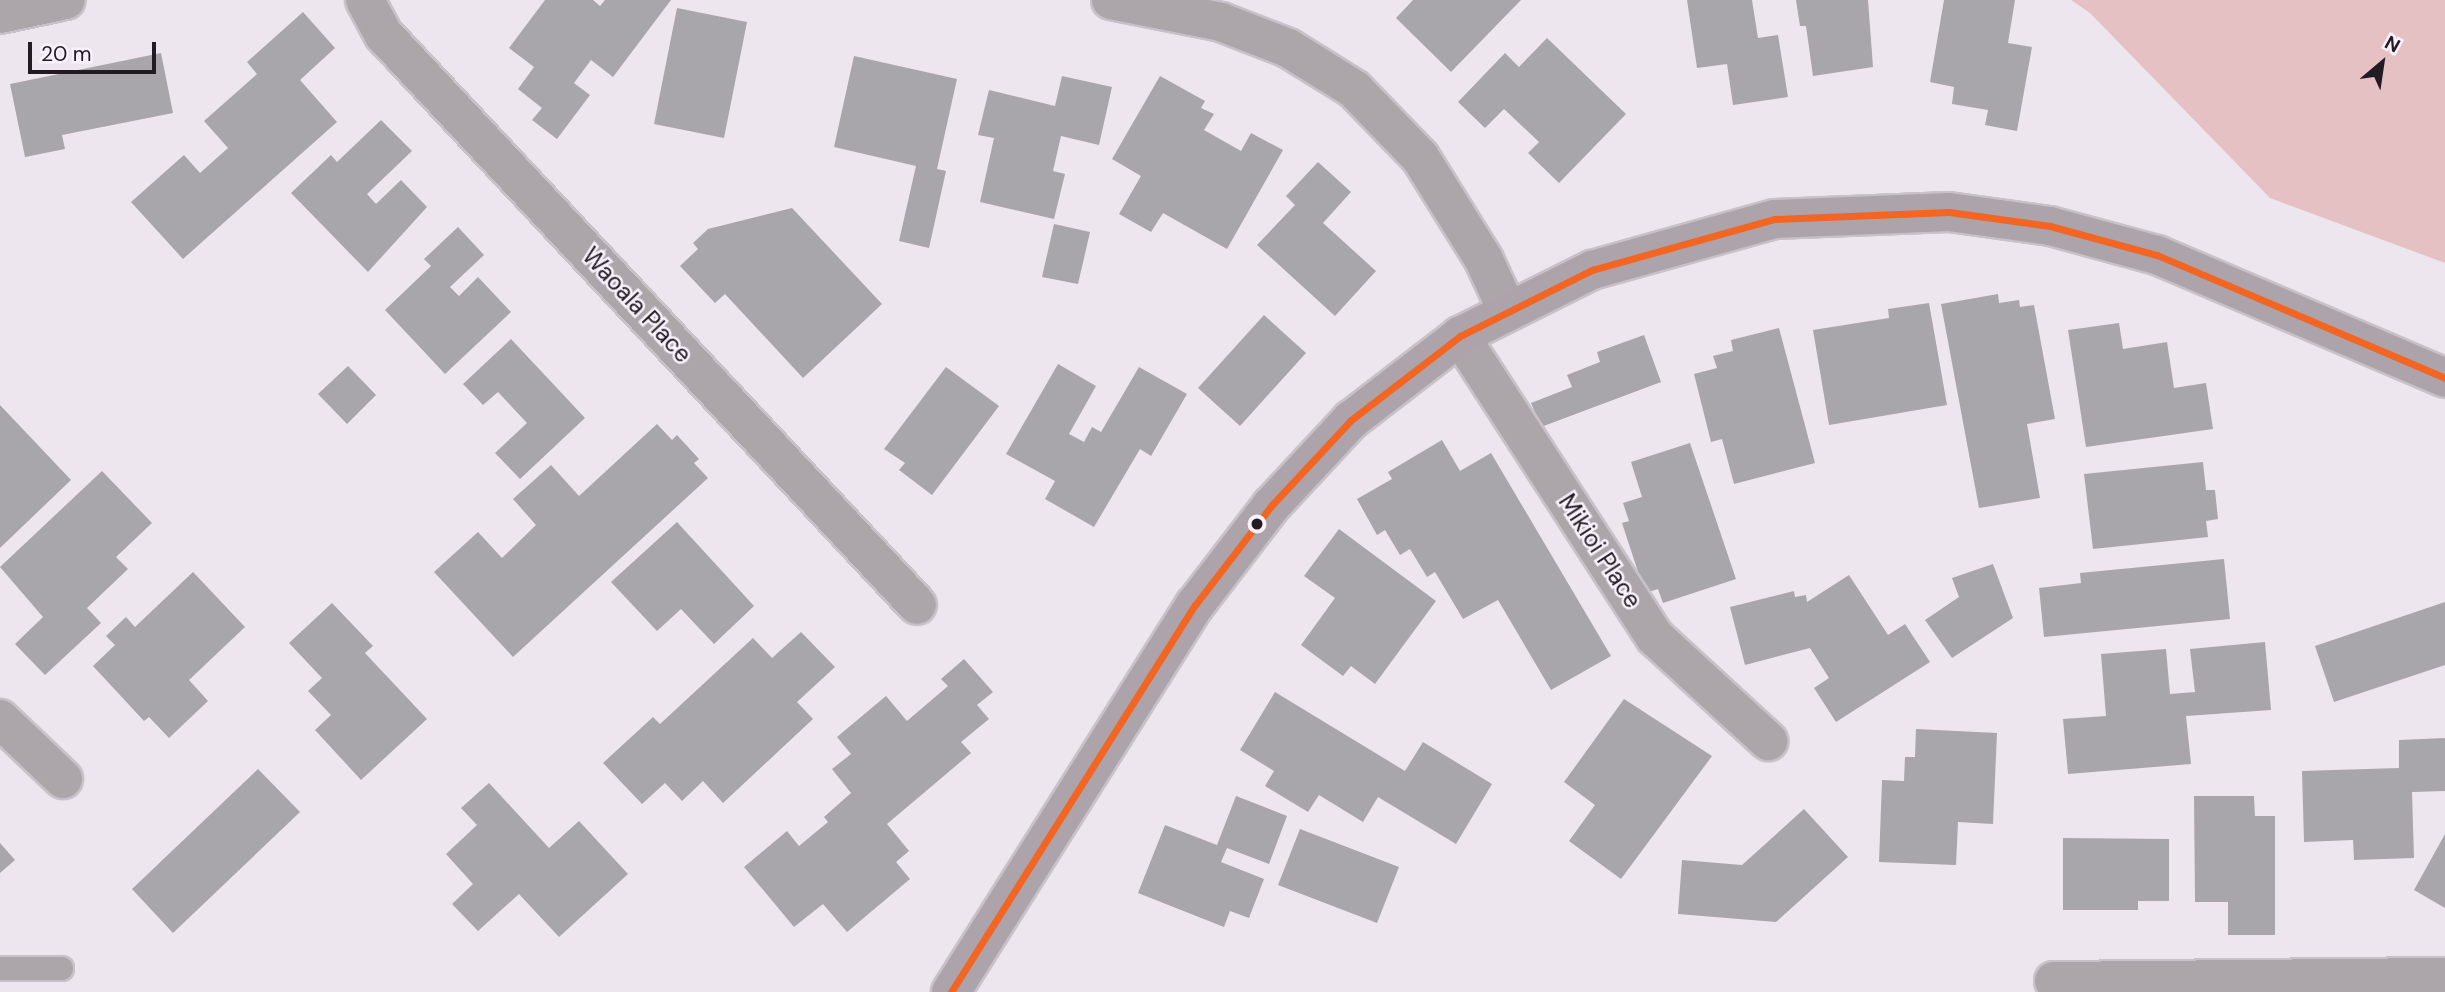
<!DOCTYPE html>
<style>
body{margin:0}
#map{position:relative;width:2445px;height:992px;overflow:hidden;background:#ede6ee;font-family:"DM Sans",sans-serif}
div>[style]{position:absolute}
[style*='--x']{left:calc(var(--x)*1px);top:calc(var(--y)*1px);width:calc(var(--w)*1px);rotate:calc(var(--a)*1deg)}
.forest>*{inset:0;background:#e5c1c4}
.building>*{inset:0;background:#a8a5ab}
.roads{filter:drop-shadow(2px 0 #c7c2c8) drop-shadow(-2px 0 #c7c2c8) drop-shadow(0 2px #c7c2c8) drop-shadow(0 -2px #c7c2c8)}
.lane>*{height:23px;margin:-11.5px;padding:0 11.5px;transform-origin:11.5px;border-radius:11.5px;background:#aca5aa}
.street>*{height:38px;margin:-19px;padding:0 19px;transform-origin:19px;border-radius:19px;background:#aca5aa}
.secondary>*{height:38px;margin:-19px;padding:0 19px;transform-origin:19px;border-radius:19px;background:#aca4aa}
.bus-1>*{height:7px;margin:-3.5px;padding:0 3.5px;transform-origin:3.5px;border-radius:3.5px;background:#f26522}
.dots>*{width:19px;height:19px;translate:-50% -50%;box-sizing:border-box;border:4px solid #faf1fd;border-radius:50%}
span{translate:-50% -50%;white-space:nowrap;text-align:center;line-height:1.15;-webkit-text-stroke:5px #faf1fd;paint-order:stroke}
.street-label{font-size:24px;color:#201c22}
.north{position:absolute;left:2347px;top:28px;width:70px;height:70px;-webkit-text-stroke:5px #faf1fd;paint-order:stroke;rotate:29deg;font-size:19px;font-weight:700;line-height:28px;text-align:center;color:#201c22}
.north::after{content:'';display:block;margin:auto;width:24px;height:32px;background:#201c22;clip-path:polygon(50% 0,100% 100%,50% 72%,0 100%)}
.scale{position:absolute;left:28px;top:42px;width:128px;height:32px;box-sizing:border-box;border:4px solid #201c22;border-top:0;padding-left:9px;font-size:21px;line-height:24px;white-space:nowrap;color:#201c22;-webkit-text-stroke:5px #faf1fd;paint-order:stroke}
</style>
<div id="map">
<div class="forest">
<div style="clip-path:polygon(2071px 0,2445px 0,2445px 263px,2270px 198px,2090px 13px)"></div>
</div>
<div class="building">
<div style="clip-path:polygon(545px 0,593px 0,600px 6px,605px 0,671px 0,613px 77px,591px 60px,574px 83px,590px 95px,557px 139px,532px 120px,542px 108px,518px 89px,534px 67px,509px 48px)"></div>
<div style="clip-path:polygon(1413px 0,1521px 0,1451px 72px,1396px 18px)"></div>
<div style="clip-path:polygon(1687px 0,1752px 0,1758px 38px,1778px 35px,1788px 97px,1733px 105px,1727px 64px,1697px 68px)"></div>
<div style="clip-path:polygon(1796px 0,1868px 0,1873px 67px,1813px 76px,1806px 26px,1800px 26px)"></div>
<div style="clip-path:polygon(1944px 0,2015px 0,2008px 43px,2032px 47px,2017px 131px,1985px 125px,1988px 110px,1952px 104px,1954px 87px,1930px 82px)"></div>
<div style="clip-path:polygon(677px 8px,747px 22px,724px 138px,654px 124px)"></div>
<div style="clip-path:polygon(303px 12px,335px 48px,300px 80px,337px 122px,183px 259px,131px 202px,184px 155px,200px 173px,228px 148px,204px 121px,257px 74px,247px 62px)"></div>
<div style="clip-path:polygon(1547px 38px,1626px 114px,1559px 183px,1528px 153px,1539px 142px,1504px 109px,1485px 128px,1458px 102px,1505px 53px,1519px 67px)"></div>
<div style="clip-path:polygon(161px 53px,173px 113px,62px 135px,65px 149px,25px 157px,10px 84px)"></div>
<div style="clip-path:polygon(854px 56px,957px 79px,937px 169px,946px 171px,929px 248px,899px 241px,916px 166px,834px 147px)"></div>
<div style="clip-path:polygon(1062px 76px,1112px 87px,1099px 145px,1061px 136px,1053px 171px,1065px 174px,1054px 219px,980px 202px,994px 138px,978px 135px,989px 90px,1055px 106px)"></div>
<div style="clip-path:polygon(1160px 76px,1205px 101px,1201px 108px,1214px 114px,1204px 130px,1241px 151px,1251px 133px,1283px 150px,1227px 249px,1163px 213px,1151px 232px,1119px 214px,1141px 176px,1112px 159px)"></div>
<div style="clip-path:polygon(381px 120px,412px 151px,367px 194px,376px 204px,401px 180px,427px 207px,368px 272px,291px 193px,331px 155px,337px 162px)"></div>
<div style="clip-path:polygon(1318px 162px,1351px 192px,1323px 223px,1376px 271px,1335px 316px,1257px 245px,1295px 205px,1286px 196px)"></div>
<div style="clip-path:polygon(792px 208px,882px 304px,803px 378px,725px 294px,715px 303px,680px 266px,698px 249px,693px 243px,708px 229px)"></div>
<div style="clip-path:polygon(1054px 224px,1090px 232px,1078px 284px,1042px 277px)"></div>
<div style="clip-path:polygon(458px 227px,484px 255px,450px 287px,459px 296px,478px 277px,511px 312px,445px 374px,385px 310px,431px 266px,424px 259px)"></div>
<div style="clip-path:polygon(1998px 294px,1999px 303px,2019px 300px,2020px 307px,2034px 305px,2055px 419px,2027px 424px,2040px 498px,1979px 508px,1941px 304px)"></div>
<div style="clip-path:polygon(1929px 303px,1947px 405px,1829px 425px,1813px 330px,1889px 318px,1888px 309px)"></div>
<div style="clip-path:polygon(1264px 315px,1306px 353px,1240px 426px,1198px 388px)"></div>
<div style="clip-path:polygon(2119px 323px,2123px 349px,2167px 342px,2174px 388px,2206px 383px,2213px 429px,2086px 447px,2068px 330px)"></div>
<div style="clip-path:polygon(1779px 328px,1815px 463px,1734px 484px,1722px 439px,1711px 442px,1694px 374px,1717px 368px,1713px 356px,1733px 351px,1731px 340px)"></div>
<div style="clip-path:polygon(1644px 335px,1661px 382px,1541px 427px,1531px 403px,1572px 387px,1567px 375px,1600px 362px,1597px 352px)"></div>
<div style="clip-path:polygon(511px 339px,585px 418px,520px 479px,495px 453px,527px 423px,498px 392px,483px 405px,463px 384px)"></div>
<div style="clip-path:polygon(1058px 364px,1096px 386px,1069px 434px,1084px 442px,1092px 427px,1101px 432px,1139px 367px,1187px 394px,1151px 456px,1140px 449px,1094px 527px,1045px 499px,1055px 481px,1006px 454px)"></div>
<div style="clip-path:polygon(348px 366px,376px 395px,347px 424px,318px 394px)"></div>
<div style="clip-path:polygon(946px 367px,999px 406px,932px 495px,899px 470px,905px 463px,884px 449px)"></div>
<div style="clip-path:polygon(0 405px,71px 480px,0 548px)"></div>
<div style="clip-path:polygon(657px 424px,672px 440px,677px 435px,699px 459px,694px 463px,708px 478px,513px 657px,434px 572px,478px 532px,502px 558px,536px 525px,513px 499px,551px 465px,579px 496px)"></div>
<div style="clip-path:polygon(1442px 440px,1460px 471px,1491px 453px,1611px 656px,1551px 690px,1498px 600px,1463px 619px,1435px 572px,1427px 577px,1410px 549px,1400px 555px,1385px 530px,1377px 535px,1357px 499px,1392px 479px,1388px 472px)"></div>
<div style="clip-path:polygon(1690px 443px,1736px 579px,1663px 603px,1658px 589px,1645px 593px,1622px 523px,1629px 521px,1623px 503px,1642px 497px,1631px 462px)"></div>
<div style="clip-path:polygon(2203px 462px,2206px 490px,2215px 490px,2218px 519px,2206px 521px,2208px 537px,2093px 549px,2084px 474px)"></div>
<div style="clip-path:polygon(102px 471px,152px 523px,116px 557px,128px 569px,87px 608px,101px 623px,45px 675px,15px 644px,43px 617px,0 567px)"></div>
<div style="clip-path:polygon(677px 522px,754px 606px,714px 644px,681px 609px,657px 631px,611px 582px)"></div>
<div style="clip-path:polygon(1339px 529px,1436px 601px,1375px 684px,1351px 666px,1343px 676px,1301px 645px,1335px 598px,1304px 576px)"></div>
<div style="clip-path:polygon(2224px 559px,2230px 619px,2044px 637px,2039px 588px,2081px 583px,2080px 573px)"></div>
<div style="clip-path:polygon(1993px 564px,2013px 618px,1952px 658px,1925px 620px,1959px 597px,1952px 578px)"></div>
<div style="clip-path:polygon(193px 572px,245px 627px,189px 680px,208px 701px,169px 738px,149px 717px,144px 721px,93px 666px,115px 645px,106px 636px,126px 617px,135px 627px)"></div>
<div style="clip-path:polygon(1849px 575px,1888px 635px,1905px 624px,1930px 662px,1836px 722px,1814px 688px,1829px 678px,1810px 648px,1745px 665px,1730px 607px,1794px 591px,1795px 597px,1806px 595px,1807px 602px)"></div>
<div style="clip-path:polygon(2445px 602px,2445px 665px,2334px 702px,2315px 646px)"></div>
<div style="clip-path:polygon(332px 603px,373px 646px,365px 653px,427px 719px,361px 780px,315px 730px,331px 715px,308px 691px,322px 678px,289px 643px)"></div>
<div style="clip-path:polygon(801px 632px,835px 667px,797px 702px,813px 719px,723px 803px,703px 781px,682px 801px,665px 783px,642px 804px,603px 763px,653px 717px,660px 724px,753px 638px,772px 658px)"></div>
<div style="clip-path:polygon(2265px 642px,2271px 710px,2186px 716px,2191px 764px,2068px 774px,2063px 719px,2106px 716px,2101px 654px,2166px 649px,2170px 694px,2195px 692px,2190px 649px)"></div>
<div style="clip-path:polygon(964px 659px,993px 692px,977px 705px,989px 719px,961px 742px,971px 753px,887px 824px,909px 851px,896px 862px,910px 879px,847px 932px,823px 904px,794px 927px,744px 867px,787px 831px,799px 846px,828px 822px,824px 817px,851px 793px,832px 769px,851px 754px,837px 737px,886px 696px,907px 721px,948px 686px,941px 679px)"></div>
<div style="clip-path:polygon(1275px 692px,1405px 771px,1423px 742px,1492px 784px,1456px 844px,1378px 797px,1363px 822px,1319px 795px,1308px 812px,1265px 786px,1274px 771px,1240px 750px)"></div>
<div style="clip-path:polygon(1624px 699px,1712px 756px,1621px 879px,1569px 841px,1595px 805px,1564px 782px)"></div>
<div style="clip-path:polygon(1916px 729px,1997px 733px,1993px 824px,1958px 822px,1956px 865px,1879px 862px,1882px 780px,1904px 781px,1905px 757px,1915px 757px)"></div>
<div style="clip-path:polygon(2445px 738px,2445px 791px,2412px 792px,2414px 858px,2354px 860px,2353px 840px,2304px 842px,2302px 771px,2399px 768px,2399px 740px)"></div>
<div style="clip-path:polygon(258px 769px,300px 812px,173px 933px,132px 889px)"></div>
<div style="clip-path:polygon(489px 783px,549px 848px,579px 821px,628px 874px,559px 937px,519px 894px,478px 931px,452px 904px,473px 884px,446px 854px,477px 825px,461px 808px)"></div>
<div style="clip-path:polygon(1236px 796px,1287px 816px,1269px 864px,1227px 848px,1221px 862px,1264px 879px,1249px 918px,1230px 911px,1224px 927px,1138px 893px,1165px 825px,1217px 845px)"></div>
<div style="clip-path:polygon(2194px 796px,2254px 796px,2255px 816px,2275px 816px,2275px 935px,2228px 935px,2228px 902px,2195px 902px)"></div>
<div style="clip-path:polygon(1804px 809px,1848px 857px,1776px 922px,1678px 914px,1682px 860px,1742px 865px)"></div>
<div style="clip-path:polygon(1300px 829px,1399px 867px,1377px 923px,1278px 885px)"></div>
<div style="clip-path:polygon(2445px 834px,2445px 908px,2414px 890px)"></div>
<div style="clip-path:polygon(2063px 838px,2169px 839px,2169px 901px,2138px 901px,2138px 910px,2063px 910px)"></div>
<div style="clip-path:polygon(0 843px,15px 860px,0 873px)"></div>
</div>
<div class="roads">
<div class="lane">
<div style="--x:0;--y:968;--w:61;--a:0"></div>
</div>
<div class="street">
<div style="--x:365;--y:0;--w:40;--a:62"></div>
<div style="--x:384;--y:35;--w:780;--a:46.92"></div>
<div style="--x:1111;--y:0;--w:112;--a:11.3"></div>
<div style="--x:1221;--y:22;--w:72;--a:21.2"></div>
<div style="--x:1288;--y:48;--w:78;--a:31.8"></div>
<div style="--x:1354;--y:89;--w:95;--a:45.9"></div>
<div style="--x:1420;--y:157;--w:121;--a:58.1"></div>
<div style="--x:1484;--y:260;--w:57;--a:65.2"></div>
<div style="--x:0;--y:14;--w:67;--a:-12"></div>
<div style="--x:1460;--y:336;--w:359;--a:57.1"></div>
<div style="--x:1655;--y:637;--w:154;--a:42.6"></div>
<div style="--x:0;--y:719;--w:87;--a:43.6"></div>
<div style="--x:2054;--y:981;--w:391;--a:-0.6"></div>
</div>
<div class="secondary">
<div style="--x:951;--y:992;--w:457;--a:-57.8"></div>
<div style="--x:1195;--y:605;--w:125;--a:-52.5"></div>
<div style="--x:1271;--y:506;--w:117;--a:-47.1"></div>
<div style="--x:1351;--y:420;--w:138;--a:-37.6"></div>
<div style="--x:1460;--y:336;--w:148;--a:-26.6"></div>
<div style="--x:1592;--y:270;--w:190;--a:-15.6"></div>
<div style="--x:1775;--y:219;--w:174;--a:-2.3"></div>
<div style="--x:1949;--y:212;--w:102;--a:7.9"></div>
<div style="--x:2050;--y:226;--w:111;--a:15.2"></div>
<div style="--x:2157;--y:255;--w:313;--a:23.1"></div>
</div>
</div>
<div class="bus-1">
<div style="--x:951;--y:992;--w:457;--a:-57.8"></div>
<div style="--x:1195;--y:605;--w:125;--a:-52.5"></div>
<div style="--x:1271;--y:506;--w:117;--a:-47.1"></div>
<div style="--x:1351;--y:420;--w:138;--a:-37.6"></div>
<div style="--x:1460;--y:336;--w:148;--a:-26.6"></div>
<div style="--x:1592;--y:270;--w:190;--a:-15.6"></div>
<div style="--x:1775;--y:219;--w:174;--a:-2.3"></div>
<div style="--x:1949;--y:212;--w:102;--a:7.9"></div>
<div style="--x:2050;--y:226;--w:111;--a:15.2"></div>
<div style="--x:2157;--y:255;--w:313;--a:23.1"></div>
</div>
<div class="dots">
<div style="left:1257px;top:524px;background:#201c22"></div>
</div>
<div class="street-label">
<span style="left:637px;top:305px;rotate:47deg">Waoala Place</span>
<span style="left:1600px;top:551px;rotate:57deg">Mikioi Place</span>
</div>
<div class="north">N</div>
<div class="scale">20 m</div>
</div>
